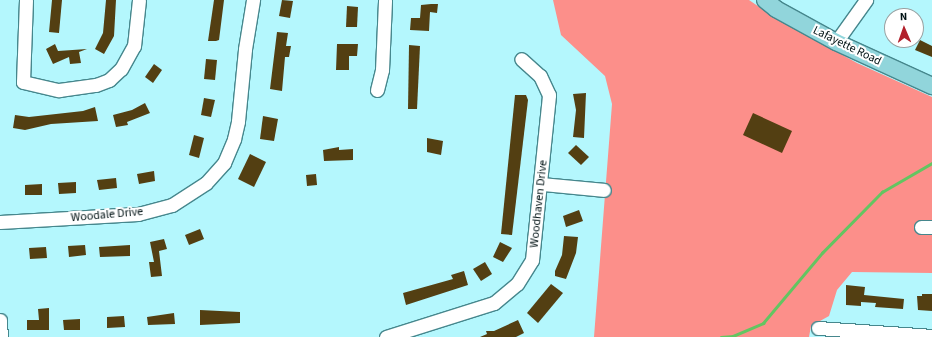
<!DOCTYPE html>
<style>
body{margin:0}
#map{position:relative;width:932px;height:337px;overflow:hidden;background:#b4f7fd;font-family:"Source Sans 3",sans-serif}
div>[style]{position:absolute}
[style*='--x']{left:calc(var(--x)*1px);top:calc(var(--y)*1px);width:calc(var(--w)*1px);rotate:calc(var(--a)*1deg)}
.forest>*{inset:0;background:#fc8f8a}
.stream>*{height:2.5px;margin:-1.25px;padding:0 1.25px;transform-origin:1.25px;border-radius:1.25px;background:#63c561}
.building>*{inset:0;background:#533f12}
.roads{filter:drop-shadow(1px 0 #46878d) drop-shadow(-1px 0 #46878d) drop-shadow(0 1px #46878d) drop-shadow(0 -1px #46878d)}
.minor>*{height:13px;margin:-6.5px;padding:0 6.5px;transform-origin:6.5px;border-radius:6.5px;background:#fff}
.major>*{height:16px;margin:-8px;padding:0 8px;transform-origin:8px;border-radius:8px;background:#91d5db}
span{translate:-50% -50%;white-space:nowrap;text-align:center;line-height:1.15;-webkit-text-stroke:4px #fff;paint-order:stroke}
.street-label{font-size:12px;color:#001214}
.north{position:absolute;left:884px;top:8px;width:40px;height:40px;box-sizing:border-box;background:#fff;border:1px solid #99a0a1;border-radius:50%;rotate:358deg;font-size:11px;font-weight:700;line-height:16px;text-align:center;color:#001214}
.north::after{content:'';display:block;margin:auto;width:14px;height:18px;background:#b2212c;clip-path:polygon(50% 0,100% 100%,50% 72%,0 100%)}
</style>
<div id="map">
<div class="forest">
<div style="clip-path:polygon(553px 0,749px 0,774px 17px,857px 63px,932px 97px,932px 273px,852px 272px,837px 290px,829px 316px,811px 326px,809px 337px,594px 337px,612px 104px,605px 76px,561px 35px)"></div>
</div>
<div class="stream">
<div style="--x:721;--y:337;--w:12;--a:-5"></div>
<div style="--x:733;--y:336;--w:33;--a:-23"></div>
<div style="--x:763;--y:323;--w:92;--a:-49.9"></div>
<div style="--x:822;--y:253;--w:86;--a:-45.5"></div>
<div style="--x:882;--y:192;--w:58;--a:-30.1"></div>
</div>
<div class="building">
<div style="clip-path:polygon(52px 0,62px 0,59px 33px,49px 32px)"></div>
<div style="clip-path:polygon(106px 0,116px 0,114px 36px,104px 54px,95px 49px,103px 33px)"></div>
<div style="clip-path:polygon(214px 0,224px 0,219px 40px,216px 41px,208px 41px)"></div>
<div style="clip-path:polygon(282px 0,293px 1px,290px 18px,279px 16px)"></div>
<div style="clip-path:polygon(431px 4px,438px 4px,437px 13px,430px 12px,429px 31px,410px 30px,411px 18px,420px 18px,421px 5px)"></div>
<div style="clip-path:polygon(347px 6px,358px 7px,357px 27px,346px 27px)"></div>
<div style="clip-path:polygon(277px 32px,288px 33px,286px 46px,291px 46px,289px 57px,285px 57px,282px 91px,270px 89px)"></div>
<div style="clip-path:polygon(920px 40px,932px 46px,932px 57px,915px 50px)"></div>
<div style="clip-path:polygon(55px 44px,58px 51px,87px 49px,79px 52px,81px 63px,70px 64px,69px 57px,53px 64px,46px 49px)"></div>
<div style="clip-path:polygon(337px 44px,358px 44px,357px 56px,349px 56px,349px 70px,336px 70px)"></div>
<div style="clip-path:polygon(409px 45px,420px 46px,417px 109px,408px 109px)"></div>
<div style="clip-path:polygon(206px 59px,217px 60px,215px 80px,204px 79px)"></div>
<div style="clip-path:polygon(154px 64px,162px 70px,153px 83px,145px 77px)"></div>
<div style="clip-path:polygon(586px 93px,584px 138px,573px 137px,576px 110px,573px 94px)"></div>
<div style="clip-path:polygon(515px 95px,526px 95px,528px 100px,512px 235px,501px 234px)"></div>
<div style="clip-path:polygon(204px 98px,215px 100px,211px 117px,201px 115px)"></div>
<div style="clip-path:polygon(145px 103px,150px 113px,127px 122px,128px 125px,116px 127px,113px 115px,132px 110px)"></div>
<div style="clip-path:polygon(95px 107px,98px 121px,51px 124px,25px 130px,13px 128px,15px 115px,29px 117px,83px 111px)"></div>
<div style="clip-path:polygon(753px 113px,792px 131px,782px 153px,743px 135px)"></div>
<div style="clip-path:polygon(263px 116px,278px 119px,274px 141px,260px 139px)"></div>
<div style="clip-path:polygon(194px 135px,204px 138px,199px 158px,189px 155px)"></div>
<div style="clip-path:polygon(427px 138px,443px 141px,441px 155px,427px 152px)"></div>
<div style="clip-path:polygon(576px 145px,589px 157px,581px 165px,568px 153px)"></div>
<div style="clip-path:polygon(339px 147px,339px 150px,353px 149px,353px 160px,324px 161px,323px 150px)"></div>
<div style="clip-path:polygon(250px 154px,266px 162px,254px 187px,238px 179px)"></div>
<div style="clip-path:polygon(154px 171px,155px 181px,139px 184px,137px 174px)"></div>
<div style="clip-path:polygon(316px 174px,317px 185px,307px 186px,306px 175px)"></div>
<div style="clip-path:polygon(116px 178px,117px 188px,99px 190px,97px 180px)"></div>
<div style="clip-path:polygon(76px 182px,76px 193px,59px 194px,58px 183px)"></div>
<div style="clip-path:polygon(42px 184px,42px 195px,25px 195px,25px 185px)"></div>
<div style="clip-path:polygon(579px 210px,583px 221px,566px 227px,563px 216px)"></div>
<div style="clip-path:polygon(200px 229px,204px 239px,189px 245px,185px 235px)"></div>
<div style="clip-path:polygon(564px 236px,578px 237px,576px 253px,566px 279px,555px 276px,555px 271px,562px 255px)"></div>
<div style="clip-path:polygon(164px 239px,167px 249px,159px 251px,162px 276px,151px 277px,149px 262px,154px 262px,150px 242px)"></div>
<div style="clip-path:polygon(500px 242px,512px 248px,503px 262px,493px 257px)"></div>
<div style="clip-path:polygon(85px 245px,86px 255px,69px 257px,68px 246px)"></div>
<div style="clip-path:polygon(130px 245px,130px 256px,100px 257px,99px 247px)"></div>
<div style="clip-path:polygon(46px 247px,47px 258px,30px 259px,29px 248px)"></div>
<div style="clip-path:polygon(485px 262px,492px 274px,481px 281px,473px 269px)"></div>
<div style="clip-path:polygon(464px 271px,468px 285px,406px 305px,403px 293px,453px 279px,451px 275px)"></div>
<div style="clip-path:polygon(551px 284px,563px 293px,538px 323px,527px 313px)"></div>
<div style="clip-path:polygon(846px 285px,865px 287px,864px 295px,904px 299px,903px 309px,875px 307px,876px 303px,861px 302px,861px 306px,846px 305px)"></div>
<div style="clip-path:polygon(922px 294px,932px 294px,932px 311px,918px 310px,917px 296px,922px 296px)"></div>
<div style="clip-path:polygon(49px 308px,49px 330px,27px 330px,27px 320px,39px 320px,38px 309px)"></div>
<div style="clip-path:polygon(200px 310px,240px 312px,240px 323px,200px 325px)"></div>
<div style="clip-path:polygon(174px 313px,175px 324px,148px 325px,147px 317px)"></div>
<div style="clip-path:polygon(124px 316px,125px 327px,107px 328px,107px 317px)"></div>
<div style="clip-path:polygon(80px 319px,80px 330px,64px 330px,63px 320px)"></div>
<div style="clip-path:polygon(518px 320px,524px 333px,516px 337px,480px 337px,487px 334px,486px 331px,494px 331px)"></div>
</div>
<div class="roads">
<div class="minor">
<div style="--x:26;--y:0;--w:82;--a:92.1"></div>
<div style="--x:23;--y:82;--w:37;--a:13"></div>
<div style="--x:59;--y:90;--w:37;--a:-8"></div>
<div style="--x:96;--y:85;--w:14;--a:-21"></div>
<div style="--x:109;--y:80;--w:16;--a:-43"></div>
<div style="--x:121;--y:69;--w:26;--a:-61"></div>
<div style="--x:134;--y:46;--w:46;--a:-83.8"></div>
<div style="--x:836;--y:42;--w:52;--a:-54.5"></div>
<div style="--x:377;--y:90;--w:21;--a:-76"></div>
<div style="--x:382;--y:70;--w:70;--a:-87.5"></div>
<div style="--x:542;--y:184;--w:62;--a:5.5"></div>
<div style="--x:0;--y:222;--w:138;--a:-3.3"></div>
<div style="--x:138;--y:214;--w:35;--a:-15"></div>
<div style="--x:172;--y:205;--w:40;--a:-32.9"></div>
<div style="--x:206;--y:183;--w:27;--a:-48"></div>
<div style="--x:224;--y:163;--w:26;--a:-67"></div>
<div style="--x:234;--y:139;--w:18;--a:-77"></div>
<div style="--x:238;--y:121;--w:72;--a:-84.4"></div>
<div style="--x:245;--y:49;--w:50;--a:-80.7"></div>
<div style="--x:921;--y:227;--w:11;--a:0"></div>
<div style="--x:0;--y:320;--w:17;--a:87"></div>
<div style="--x:818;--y:328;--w:114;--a:4"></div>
<div style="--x:386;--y:337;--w:113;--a:-17.5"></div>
<div style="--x:494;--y:303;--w:30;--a:-40"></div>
<div style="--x:517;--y:284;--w:28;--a:-58"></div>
<div style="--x:532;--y:260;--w:166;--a:-84.1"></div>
<div style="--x:549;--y:95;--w:21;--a:-115"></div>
<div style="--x:540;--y:76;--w:25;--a:-138"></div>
</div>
<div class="major">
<div style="--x:765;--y:0;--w:14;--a:39"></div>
<div style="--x:776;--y:9;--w:68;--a:28.8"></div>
<div style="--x:836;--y:42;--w:106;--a:24.6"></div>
</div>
</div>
<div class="street-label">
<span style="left:847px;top:46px;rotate:26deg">Lafayette Road</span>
<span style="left:539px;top:204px;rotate:-84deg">Woodhaven Drive</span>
<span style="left:107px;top:215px;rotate:-5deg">Woodale Drive</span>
</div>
<div class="north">N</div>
</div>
